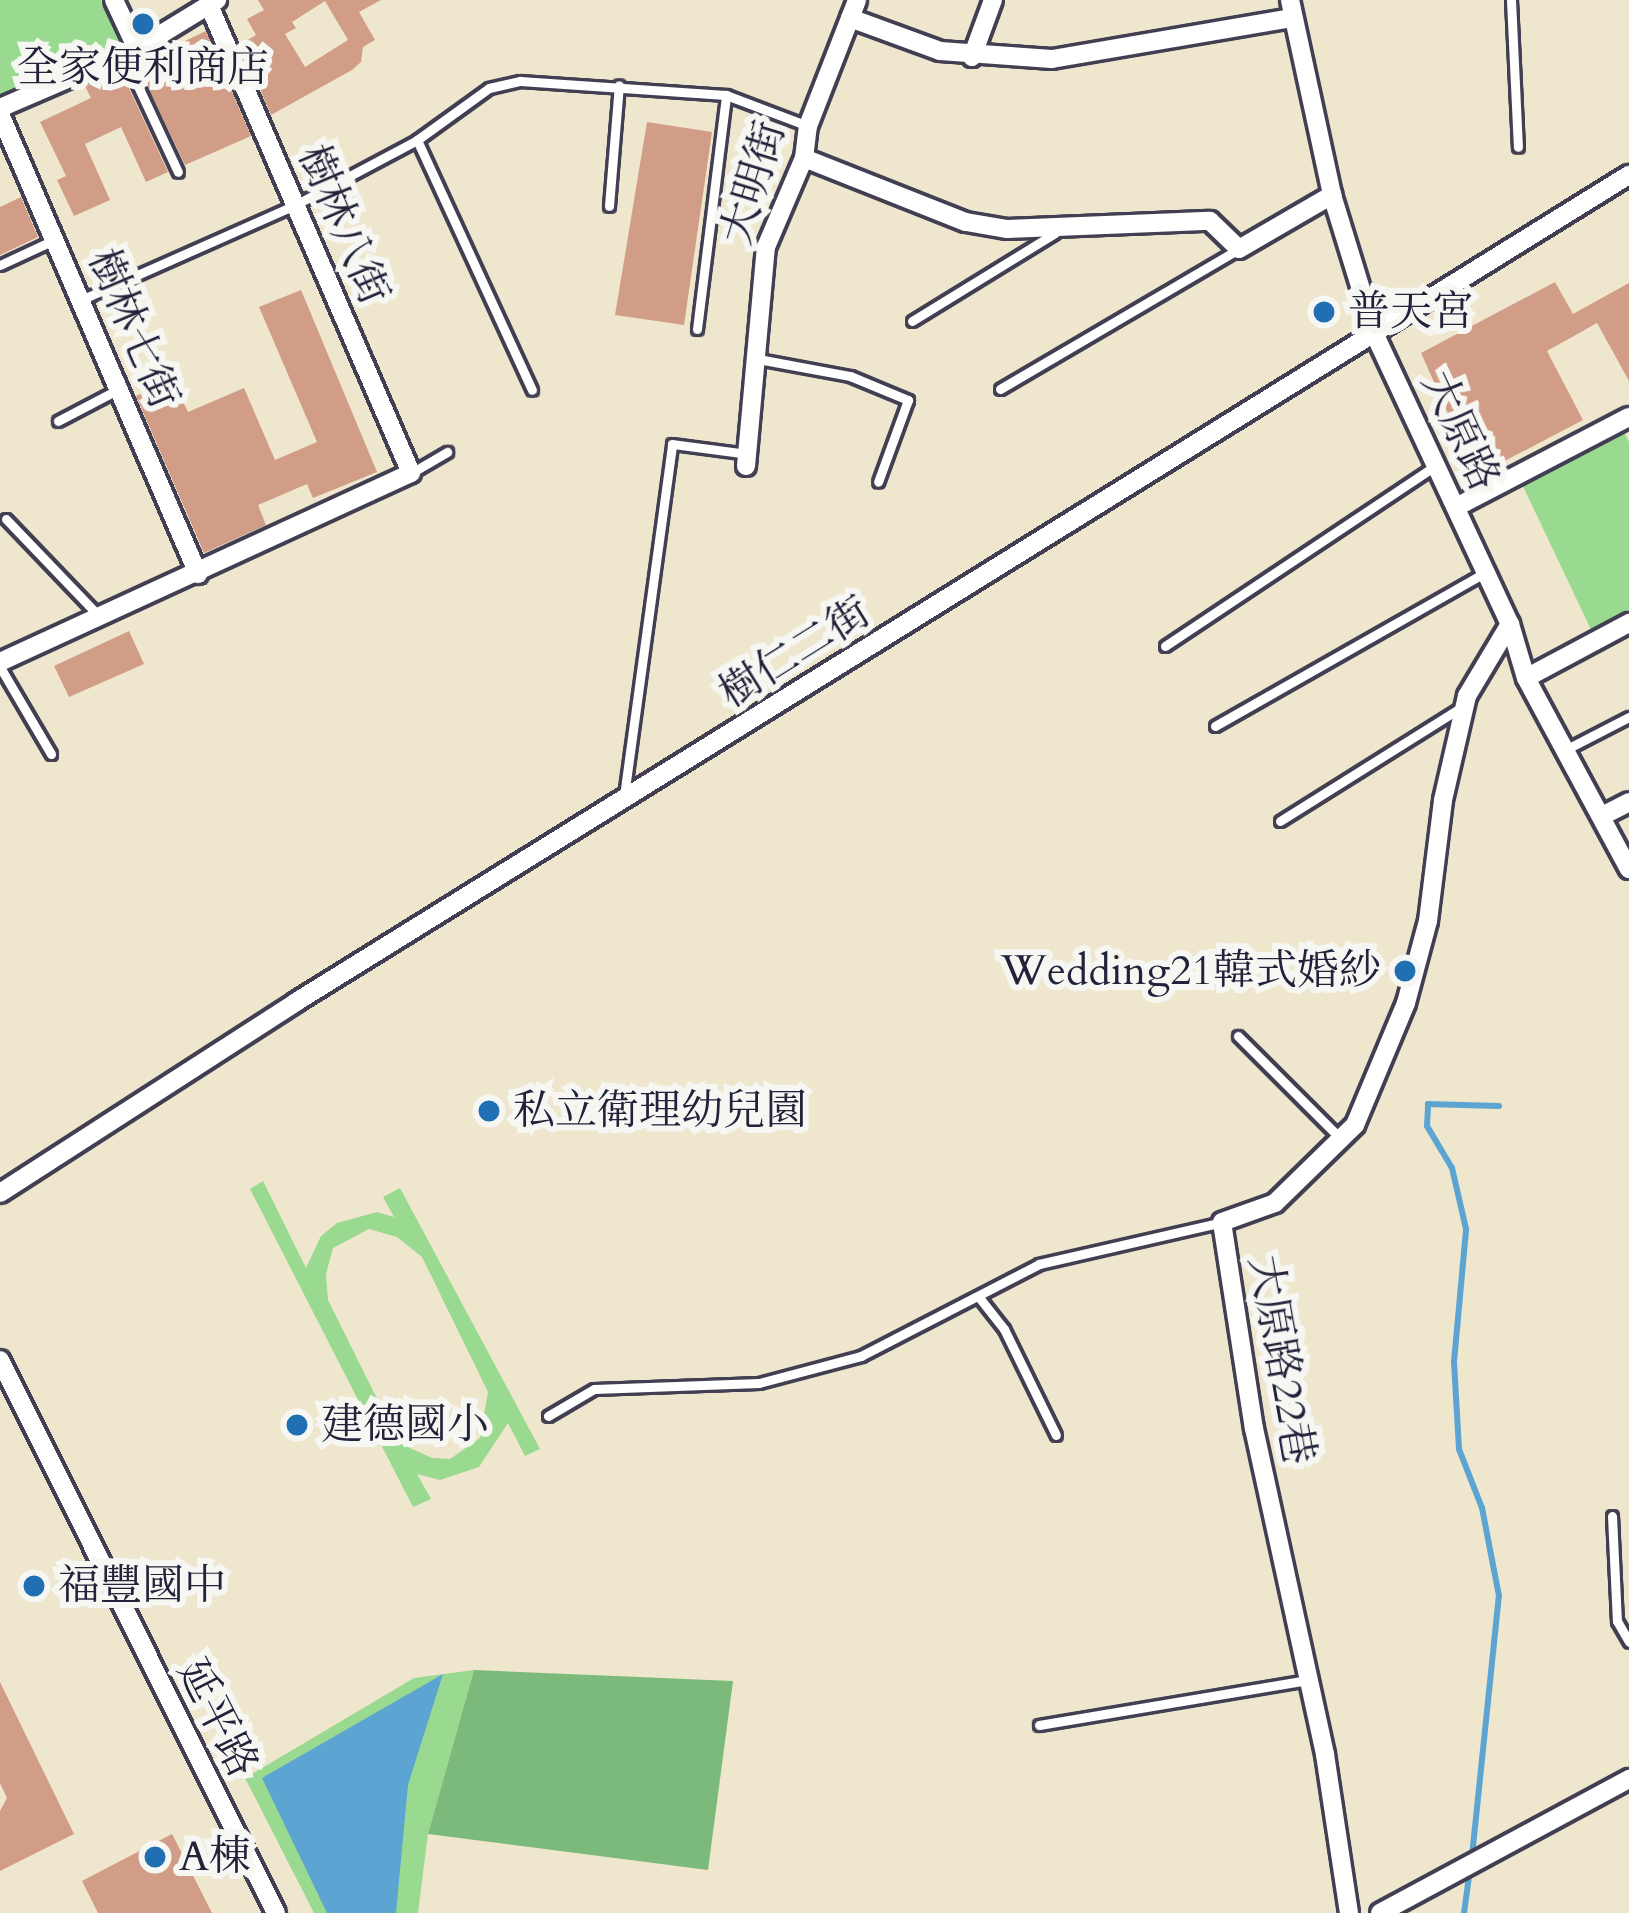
<!DOCTYPE html>
<meta charset="utf-8">
<style>
body{margin:0}
#map{position:relative;width:1629px;height:1913px;overflow:hidden;background:#efe6ce;font-family:Cardo,"Noto Serif TC",serif}
div>[style]{position:absolute}
[style*='--x']{left:calc(var(--x)*1px);top:calc(var(--y)*1px);width:calc(var(--w)*1px);rotate:calc(var(--a)*1deg)}
.green>*{inset:0;background:#9ada90}
.forest>*{inset:0;background:#7bba7a}
.water>*{inset:0;background:#5ca5d3}
.stream>*{height:6px;margin:-3px;padding:0 3px;transform-origin:3px;border-radius:3px;background:#5ca5d3}
.building>*{inset:0;background:#d29d87}
.roads{filter:drop-shadow(3px 0 #413f51) drop-shadow(-3px 0 #413f51) drop-shadow(0 3px #413f51) drop-shadow(0 -3px #413f51)}
.lane>*{height:9px;margin:-4.5px;padding:0 4.5px;transform-origin:4.5px;border-radius:4.5px;background:#fff}
.street>*{height:18px;margin:-9px;padding:0 9px;transform-origin:9px;border-radius:9px;background:#fff}
.dots>*{width:33px;height:33px;translate:-50% -50%;box-sizing:border-box;border:6px solid #f6f6f2;border-radius:50%}
span{translate:-50% -50%;white-space:nowrap;text-align:center;line-height:1.15;-webkit-text-stroke:12px #f6f6f2;paint-order:stroke}
.poi-label{font-size:42px;color:#22223b}
.left{translate:0 -50%;text-align:left}
.right{translate:-100% -50%;text-align:right}
.street-label{font-size:42px;color:#22223b}
</style>
<div id="map">
<div class="green">
<div style="clip-path:polygon(0 0,101px 0,123px 42px,0 105px)"></div>
<div style="clip-path:polygon(1619px 422px,1629px 442px,1629px 617px,1594px 636px,1520px 480px)"></div>
<div style="clip-path:polygon(evenodd,263px 1181px,306px 1268px,321px 1236px,337px 1223px,377px 1212px,394px 1217px,383px 1197px,400px 1188px,540px 1449px,525px 1456px,508px 1423px,479px 1467px,440px 1480px,417px 1474px,431px 1499px,413px 1507px,250px 1189px,263px 1181px,369px 1229px,397px 1237px,422px 1257px,488px 1392px,480px 1438px,450px 1459px,432px 1458px,399px 1443px,328px 1300px,326px 1274px,333px 1248px,369px 1229px)"></div>
<div style="clip-path:polygon(474px 1670px,428px 1834px,418px 1913px,314px 1913px,245px 1778px,414px 1678px)"></div>
</div>
<div class="forest">
<div style="clip-path:polygon(474px 1670px,733px 1681px,708px 1870px,428px 1834px)"></div>
</div>
<div class="water">
<div style="clip-path:polygon(443px 1674px,408px 1785px,396px 1913px,327px 1913px,262px 1778px)"></div>
</div>
<div class="stream">
<div style="--x:1472;--y:1856;--w:261;--a:-84.1"></div>
<div style="--x:1499;--y:1596;--w:90;--a:-100.9"></div>
<div style="--x:1482;--y:1508;--w:63;--a:-111.3"></div>
<div style="--x:1459;--y:1449;--w:87;--a:-93.3"></div>
<div style="--x:1454;--y:1362;--w:134;--a:-84.8"></div>
<div style="--x:1466;--y:1229;--w:63;--a:-102.9"></div>
<div style="--x:1452;--y:1168;--w:49;--a:-120.8"></div>
<div style="--x:1427;--y:1126;--w:22;--a:-87"></div>
<div style="--x:1428;--y:1104;--w:71;--a:1.6"></div>
<div style="--x:1464;--y:1913;--w:44;--a:-82.2"></div>
</div>
<div class="building">
<div style="clip-path:polygon(evenodd,258px 0,381px 0,359px 12px,375px 40px,363px 47px,361px 62px,352px 70px,271px 115px,241px 44px,256px 35px,247px 19px,264px 10px,258px 0,325px 1px,348px 40px,305px 67px,285px 34px,296px 28px,292px 22px,325px 1px)"></div>
<div style="clip-path:polygon(206px 31px,251px 136px,185px 165px,137px 64px)"></div>
<div style="clip-path:polygon(121px 71px,168px 172px,146px 182px,121px 127px,85px 144px,110px 200px,74px 216px,57px 180px,66px 176px,40px 122px,91px 98px,85px 86px)"></div>
<div style="clip-path:polygon(647px 122px,712px 132px,684px 325px,615px 315px)"></div>
<div style="clip-path:polygon(21px 197px,38px 237px,0 255px,0 207px)"></div>
<div style="clip-path:polygon(1555px 282px,1573px 314px,1629px 283px,1629px 381px,1597px 323px,1547px 351px,1583px 420px,1476px 476px,1421px 353px)"></div>
<div style="clip-path:polygon(301px 290px,377px 472px,313px 498px,307px 484px,258px 505px,266px 525px,204px 553px,136px 396px,173px 380px,188px 412px,244px 388px,275px 460px,317px 442px,259px 307px)"></div>
<div style="clip-path:polygon(129px 631px,144px 664px,69px 697px,54px 666px)"></div>
<div style="clip-path:polygon(0 1682px,74px 1834px,0 1871px,0 1811px,7px 1798px,0 1783px)"></div>
<div style="clip-path:polygon(172px 1834px,212px 1913px,98px 1913px,82px 1881px)"></div>
</div>
<div class="roads">
<div class="lane">
<div style="--x:1511;--y:0;--w:147;--a:87.3"></div>
<div style="--x:123;--y:54;--w:130;--a:65"></div>
<div style="--x:417;--y:140;--w:275;--a:65.3"></div>
<div style="--x:609;--y:206;--w:121;--a:-85.3"></div>
<div style="--x:0;--y:265;--w:62;--a:-24.9"></div>
<div style="--x:83;--y:299;--w:232;--a:-23.9"></div>
<div style="--x:295;--y:205;--w:138;--a:-28"></div>
<div style="--x:417;--y:140;--w:89;--a:-35.8"></div>
<div style="--x:489;--y:88;--w:32;--a:-13"></div>
<div style="--x:520;--y:81;--w:206;--a:3.9"></div>
<div style="--x:726;--y:95;--w:88;--a:20.7"></div>
<div style="--x:912;--y:321;--w:168;--a:-31.6"></div>
<div style="--x:697;--y:329;--w:236;--a:-82.9"></div>
<div style="--x:758;--y:359;--w:94;--a:10.5"></div>
<div style="--x:850;--y:376;--w:63;--a:22.5"></div>
<div style="--x:908;--y:400;--w:87;--a:110.1"></div>
<div style="--x:1000;--y:389;--w:277;--a:-30.4"></div>
<div style="--x:58;--y:421;--w:67;--a:-27.7"></div>
<div style="--x:411;--y:473;--w:42;--a:-30.3"></div>
<div style="--x:6;--y:519;--w:132;--a:46.2"></div>
<div style="--x:1165;--y:646;--w:324;--a:-33.7"></div>
<div style="--x:0;--y:667;--w:101;--a:59.6"></div>
<div style="--x:1215;--y:726;--w:312;--a:-29.6"></div>
<div style="--x:1567;--y:749;--w:70;--a:-27.3"></div>
<div style="--x:624;--y:796;--w:355;--a:-82.2"></div>
<div style="--x:672;--y:444;--w:77;--a:7.5"></div>
<div style="--x:1280;--y:821;--w:216;--a:-32.1"></div>
<div style="--x:1238;--y:1036;--w:144;--a:45"></div>
<div style="--x:978;--y:1296;--w:42;--a:51.8"></div>
<div style="--x:1004;--y:1329;--w:118;--a:63.9"></div>
<div style="--x:548;--y:1416;--w:53;--a:-30.4"></div>
<div style="--x:594;--y:1389;--w:165;--a:-2.1"></div>
<div style="--x:759;--y:1383;--w:106;--a:-14.8"></div>
<div style="--x:861;--y:1356;--w:200;--a:-27.3"></div>
<div style="--x:1039;--y:1264;--w:188;--a:-12.9"></div>
<div style="--x:1612;--y:1516;--w:105;--a:87.3"></div>
<div style="--x:1617;--y:1621;--w:24;--a:60"></div>
<div style="--x:1039;--y:1725;--w:274;--a:-9.5"></div>
</div>
<div class="street">
<div style="--x:114;--y:0;--w:54;--a:64.9"></div>
<div style="--x:1290;--y:0;--w:199;--a:77.8"></div>
<div style="--x:1332;--y:195;--w:146;--a:72.9"></div>
<div style="--x:1375;--y:335;--w:319;--a:65"></div>
<div style="--x:1510;--y:624;--w:56;--a:73.5"></div>
<div style="--x:1526;--y:678;--w:217;--a:61.7"></div>
<div style="--x:850;--y:18;--w:96;--a:20.1"></div>
<div style="--x:940;--y:51;--w:112;--a:4.1"></div>
<div style="--x:1052;--y:59;--w:244;--a:-9.7"></div>
<div style="--x:972;--y:57;--w:61;--a:-69.8"></div>
<div style="--x:0;--y:108;--w:149;--a:-23.3"></div>
<div style="--x:137;--y:49;--w:94;--a:-31.5"></div>
<div style="--x:0;--y:114;--w:501;--a:66.71"></div>
<div style="--x:804;--y:158;--w:174;--a:21.6"></div>
<div style="--x:966;--y:222;--w:42;--a:9.7"></div>
<div style="--x:1007;--y:229;--w:203;--a:-2.3"></div>
<div style="--x:1210;--y:221;--w:40;--a:44"></div>
<div style="--x:1239;--y:249;--w:108;--a:-30.1"></div>
<div style="--x:746;--y:466;--w:220;--a:-84.8"></div>
<div style="--x:766;--y:247;--w:97;--a:-66.9"></div>
<div style="--x:804;--y:158;--w:32;--a:-83"></div>
<div style="--x:808;--y:126;--w:135;--a:-68.7"></div>
<div style="--x:1456;--y:507;--w:195;--a:-27.5"></div>
<div style="--x:0;--y:662;--w:452;--a:-24.7"></div>
<div style="--x:411;--y:473;--w:510;--a:-113.35"></div>
<div style="--x:1526;--y:678;--w:117;--a:-28.1"></div>
<div style="--x:1602;--y:816;--w:30;--a:-27"></div>
<div style="--x:0;--y:1193;--w:352;--a:-32.8"></div>
<div style="--x:296;--y:1002;--w:1569;--a:-31.82"></div>
<div style="--x:0;--y:1360;--w:618;--a:63.48"></div>
<div style="--x:1349;--y:1913;--w:161;--a:-98.6"></div>
<div style="--x:1325;--y:1754;--w:333;--a:-102.3"></div>
<div style="--x:1254;--y:1429;--w:209;--a:-98.8"></div>
<div style="--x:1222;--y:1222;--w:56;--a:-19.7"></div>
<div style="--x:1275;--y:1203;--w:112;--a:-44.3"></div>
<div style="--x:1355;--y:1125;--w:132;--a:-67.3"></div>
<div style="--x:1406;--y:1003;--w:85;--a:-75"></div>
<div style="--x:1428;--y:921;--w:122;--a:-82.9"></div>
<div style="--x:1443;--y:800;--w:107;--a:-77"></div>
<div style="--x:1467;--y:696;--w:84;--a:-59.2"></div>
<div style="--x:1380;--y:1913;--w:283;--a:-28.3"></div>
</div>
</div>
<div class="dots">
<div style="left:143px;top:24px;background:#1f6fb2"></div>
<div style="left:1324px;top:312px;background:#1f6fb2"></div>
<div style="left:1405px;top:971px;background:#1f6fb2"></div>
<div style="left:489px;top:1111px;background:#1f6fb2"></div>
<div style="left:297px;top:1425px;background:#1f6fb2"></div>
<div style="left:34px;top:1586px;background:#1f6fb2"></div>
<div style="left:155px;top:1857px;background:#1f6fb2"></div>
</div>
<div class="poi-label">
<span style="left:143px;top:68px">全家便利商店</span>
<span class="left" style="left:1348px;top:312px">普天宮</span>
<span class="right" style="left:1381px;top:971px">Wedding21韓式婚紗</span>
<span class="left" style="left:513px;top:1111px">私立衛理幼兒園</span>
<span class="left" style="left:321px;top:1425px">建德國小</span>
<span class="left" style="left:58px;top:1586px">福豐國中</span>
<span class="left" style="left:179px;top:1857px">A棟</span>
</div>
<div class="street-label">
<span style="left:754px;top:183px;rotate:-73deg">大明街</span>
<span style="left:343px;top:225px;rotate:67deg">樹林八街</span>
<span style="left:133px;top:329px;rotate:67deg">樹林七街</span>
<span style="left:1460px;top:431px;rotate:65deg">大原路</span>
<span style="left:795px;top:653px;rotate:-32deg">樹仁二街</span>
<span style="left:1281px;top:1360px;rotate:80deg">大原路22巷</span>
<span style="left:217px;top:1718px;rotate:63deg">延平路</span>
</div>
</div>
